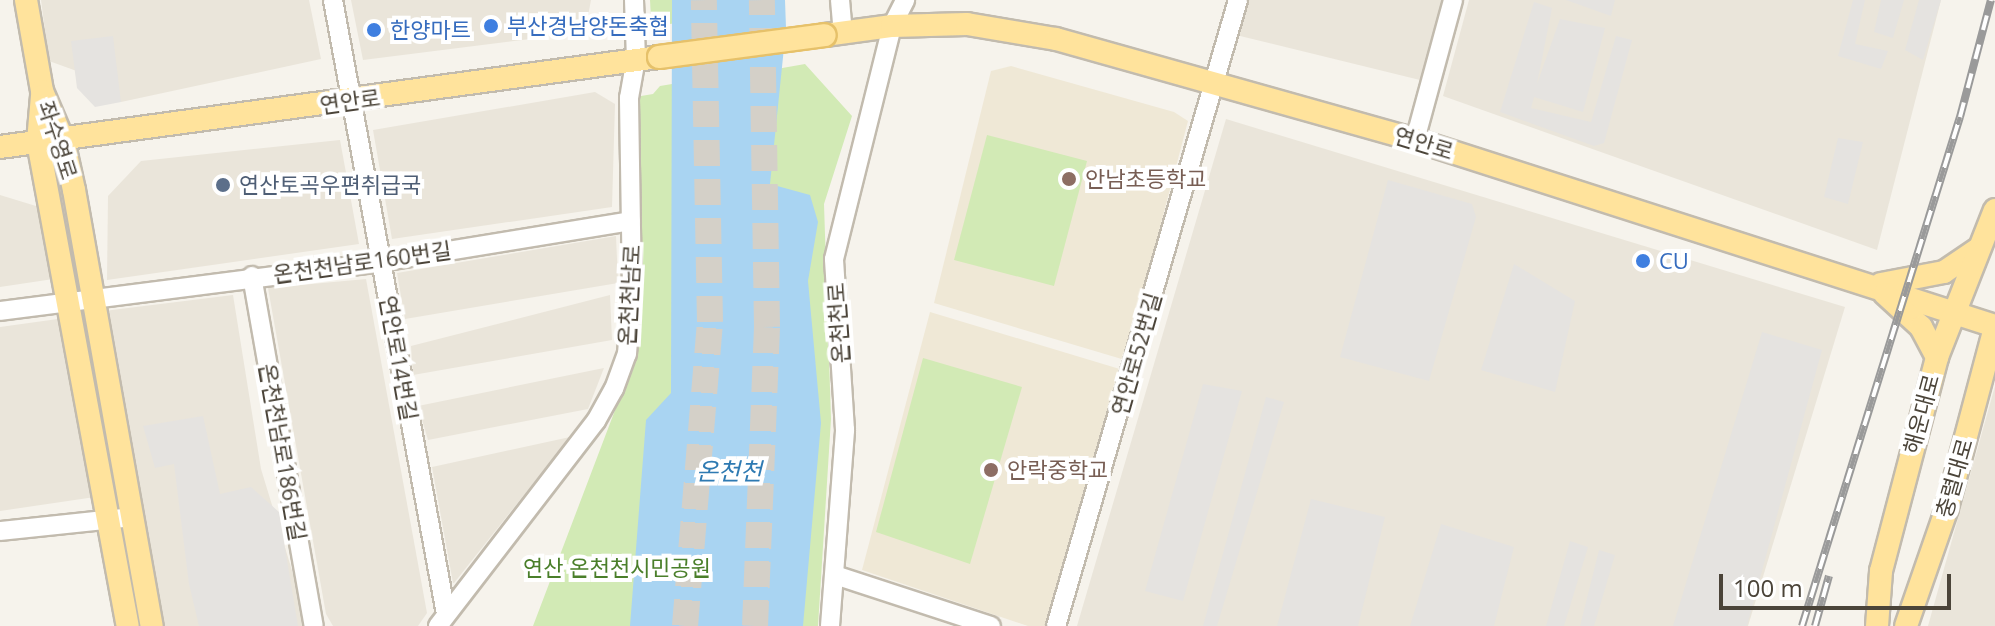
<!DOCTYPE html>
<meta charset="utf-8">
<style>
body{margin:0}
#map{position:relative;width:1995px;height:626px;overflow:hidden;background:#f6f3ec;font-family:"Open Sans","Noto Sans KR",sans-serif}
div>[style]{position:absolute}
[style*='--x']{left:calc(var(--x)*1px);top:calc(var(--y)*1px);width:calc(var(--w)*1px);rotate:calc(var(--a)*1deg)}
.residential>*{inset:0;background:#eae5da}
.education>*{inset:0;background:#efe8d6}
.green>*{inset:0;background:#d2eab5}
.parking>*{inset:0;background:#e5e3e0}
.water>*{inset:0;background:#a9d4f2}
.highway-tunnel>*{height:26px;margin-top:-13px;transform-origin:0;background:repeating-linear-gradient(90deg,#d4d0c8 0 26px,transparent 0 39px)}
.roads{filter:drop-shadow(2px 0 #c2bbae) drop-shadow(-2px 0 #c2bbae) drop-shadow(0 2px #c2bbae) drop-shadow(0 -2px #c2bbae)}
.minor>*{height:18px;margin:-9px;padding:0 9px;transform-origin:9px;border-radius:9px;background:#fff}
.major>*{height:22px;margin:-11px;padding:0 11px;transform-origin:11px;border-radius:11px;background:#ffe39c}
.rail>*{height:8px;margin-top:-4px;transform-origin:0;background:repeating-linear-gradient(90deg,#fff 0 15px,#9a9a9a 0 30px);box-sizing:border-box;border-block:2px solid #9a9a9a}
.bridges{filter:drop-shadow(2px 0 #e6c16a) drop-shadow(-2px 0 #e6c16a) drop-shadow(0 2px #e6c16a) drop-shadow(0 -2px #e6c16a)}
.major-bridge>*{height:22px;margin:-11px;padding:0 11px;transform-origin:11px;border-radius:11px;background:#ffe39c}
.dots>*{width:22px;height:22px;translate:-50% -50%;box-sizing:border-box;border:4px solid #fff;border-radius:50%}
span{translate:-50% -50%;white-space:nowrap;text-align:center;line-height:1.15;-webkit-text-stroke:8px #fff;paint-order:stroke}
.shop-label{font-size:22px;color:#366cbe}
.left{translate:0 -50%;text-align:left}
.street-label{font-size:22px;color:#4b4439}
.education-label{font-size:22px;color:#785e54}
.service-label{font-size:22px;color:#4e5e75}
.park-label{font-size:22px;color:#4a7f2a}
.water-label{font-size:24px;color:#2e7ab2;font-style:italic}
.scale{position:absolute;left:1719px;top:574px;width:232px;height:36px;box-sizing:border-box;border:4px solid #4b4439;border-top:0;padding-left:10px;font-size:24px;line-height:28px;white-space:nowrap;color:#4b4439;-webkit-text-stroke:6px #fff;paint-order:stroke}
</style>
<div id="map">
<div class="residential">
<div style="clip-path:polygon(41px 0,309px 0,321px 59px,121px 102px,85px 74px,49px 61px)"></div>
<div style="clip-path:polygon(351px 0,591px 0,585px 32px,363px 60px)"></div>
<div style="clip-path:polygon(1245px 0,1442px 0,1420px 80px,1236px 35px)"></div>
<div style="clip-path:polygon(1469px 0,1941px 0,1877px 250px,1443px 96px)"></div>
<div style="clip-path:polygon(595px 92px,615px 104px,612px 207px,392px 239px,373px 130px)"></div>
<div style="clip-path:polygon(1226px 119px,1845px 307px,1748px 626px,1077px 626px)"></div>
<div style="clip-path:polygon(340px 140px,359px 244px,107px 280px,108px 196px,141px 161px)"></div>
<div style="clip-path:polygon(0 195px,49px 210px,60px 278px,0 287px)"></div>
<div style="clip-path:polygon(616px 236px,618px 283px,405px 319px,397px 273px)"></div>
<div style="clip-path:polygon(366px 279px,427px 613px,418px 626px,333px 626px,326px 614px,268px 288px)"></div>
<div style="clip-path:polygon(233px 295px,261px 469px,309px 626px,156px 626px,104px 311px)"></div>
<div style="clip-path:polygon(610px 295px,612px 340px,413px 375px,411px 346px)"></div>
<div style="clip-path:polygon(65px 318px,95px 497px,0 511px,0 327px)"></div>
<div style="clip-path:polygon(604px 368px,588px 409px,428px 440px,418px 406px)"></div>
<div style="clip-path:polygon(1995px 386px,1995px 626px,1928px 626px)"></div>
<div style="clip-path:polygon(570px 437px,454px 583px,453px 583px,432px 467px)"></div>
</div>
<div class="education">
<div style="clip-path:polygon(1011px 66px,1174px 112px,1188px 121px,1125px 360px,934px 303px,991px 71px)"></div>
<div style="clip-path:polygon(930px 312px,1123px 370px,1047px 626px,1028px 626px,862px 570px)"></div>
</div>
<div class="green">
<div style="clip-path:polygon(650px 0,682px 0,682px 22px,658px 26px,651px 18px)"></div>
<div style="clip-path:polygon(805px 64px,852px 116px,824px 204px,831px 419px,818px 626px,781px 626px,760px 190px,771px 70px)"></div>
<div style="clip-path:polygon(684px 82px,669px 626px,533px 626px,636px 355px,635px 97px,653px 94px,660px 86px)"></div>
<div style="clip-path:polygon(987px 135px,1087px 161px,1054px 286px,954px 260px)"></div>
<div style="clip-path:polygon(923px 358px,1022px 387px,970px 564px,876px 532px)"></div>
</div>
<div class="parking">
<div style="clip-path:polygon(1566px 0,1615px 0,1611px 16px)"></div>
<div style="clip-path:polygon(1853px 0,1865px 0,1855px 44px,1888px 51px,1881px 69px,1838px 56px)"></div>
<div style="clip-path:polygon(1881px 0,1904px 0,1893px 38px,1874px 32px)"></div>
<div style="clip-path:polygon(1919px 0,1941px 0,1923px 60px,1905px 50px)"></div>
<div style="clip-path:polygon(1534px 2px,1552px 8px,1537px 84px,1560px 19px,1605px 28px,1583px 112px,1534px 97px,1531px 108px,1591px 122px,1616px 36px,1632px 40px,1604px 143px,1594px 146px,1500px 112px)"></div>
<div style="clip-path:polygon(113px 36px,121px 102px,95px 107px,77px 88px,71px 41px)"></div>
<div style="clip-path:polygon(1838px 138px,1863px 142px,1848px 204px,1824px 197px)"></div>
<div style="clip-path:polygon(1388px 180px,1472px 204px,1476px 217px,1429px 381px,1340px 357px)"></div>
<div style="clip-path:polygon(1514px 264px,1575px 301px,1555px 392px,1481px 370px)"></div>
<div style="clip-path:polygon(1762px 332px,1822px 350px,1747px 626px,1673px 626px)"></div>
<div style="clip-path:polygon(1203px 384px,1242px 391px,1183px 601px,1145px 591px)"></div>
<div style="clip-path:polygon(1266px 397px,1284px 402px,1217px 626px,1203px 626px)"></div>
<div style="clip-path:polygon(203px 416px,220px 494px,251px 487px,279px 512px,298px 626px,199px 626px,189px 584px,174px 464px,155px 468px,143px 426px)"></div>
<div style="clip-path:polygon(1311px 499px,1385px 517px,1358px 626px,1277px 626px)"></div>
<div style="clip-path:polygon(1441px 524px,1514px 547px,1494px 626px,1410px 626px)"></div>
<div style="clip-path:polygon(1570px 541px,1588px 547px,1564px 626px,1546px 626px)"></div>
<div style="clip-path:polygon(1599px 550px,1615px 555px,1594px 626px,1580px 626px)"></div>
</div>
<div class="water">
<div style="clip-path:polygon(672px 0,785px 0,786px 28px,770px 184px,810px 195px,818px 222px,808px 281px,821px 423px,803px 626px,630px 626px,646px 420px,671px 393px)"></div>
</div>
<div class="highway-tunnel">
<div style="--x:685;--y:626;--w:305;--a:-85.3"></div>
<div style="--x:710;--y:322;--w:322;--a:-91.1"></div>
<div style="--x:755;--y:626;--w:299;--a:-87.7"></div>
<div style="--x:767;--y:327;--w:327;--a:-90.9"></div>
</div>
<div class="roads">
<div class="minor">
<div style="--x:333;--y:0;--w:624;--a:79.57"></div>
<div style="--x:840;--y:0;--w:33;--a:85"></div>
<div style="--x:1415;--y:140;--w:145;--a:-74.8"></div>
<div style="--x:252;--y:276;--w:355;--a:80"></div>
<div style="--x:0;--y:311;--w:384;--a:-7.3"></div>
<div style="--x:381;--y:262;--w:253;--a:-9.3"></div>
<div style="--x:0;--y:531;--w:134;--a:-6"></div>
<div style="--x:835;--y:575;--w:164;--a:18.1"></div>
<div style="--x:438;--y:626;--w:259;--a:-52.4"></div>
<div style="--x:596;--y:421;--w:37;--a:-61"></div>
<div style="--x:614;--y:389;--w:37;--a:-70"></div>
<div style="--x:627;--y:354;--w:63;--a:-85.5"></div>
<div style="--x:632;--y:291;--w:193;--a:-90.9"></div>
<div style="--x:629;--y:98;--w:39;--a:-80"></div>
<div style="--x:636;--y:60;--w:60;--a:-91.9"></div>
<div style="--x:830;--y:626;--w:197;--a:-85.6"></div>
<div style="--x:845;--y:430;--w:171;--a:-93.7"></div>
<div style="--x:834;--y:259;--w:240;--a:-76"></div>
<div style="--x:892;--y:26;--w:29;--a:-63"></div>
<div style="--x:1056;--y:626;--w:652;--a:-73.79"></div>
</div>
<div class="major">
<div style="--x:26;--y:0;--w:92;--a:80"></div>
<div style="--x:42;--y:91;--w:53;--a:66.8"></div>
<div style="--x:63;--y:140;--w:51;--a:77.6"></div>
<div style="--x:74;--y:190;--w:443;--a:79.9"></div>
<div style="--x:825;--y:35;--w:68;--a:-7.7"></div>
<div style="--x:892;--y:26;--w:75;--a:-1.5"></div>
<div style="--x:967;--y:24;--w:90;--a:9.6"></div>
<div style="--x:1056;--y:39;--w:373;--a:15.7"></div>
<div style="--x:1415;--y:140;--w:609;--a:17.78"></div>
<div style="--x:42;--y:96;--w:46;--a:95"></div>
<div style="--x:38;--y:142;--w:492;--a:79.5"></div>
<div style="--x:0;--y:147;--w:665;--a:-7.78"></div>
<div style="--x:1881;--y:284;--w:64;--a:-10.8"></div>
<div style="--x:1944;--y:272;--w:41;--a:-34.1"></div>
<div style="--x:1885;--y:294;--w:49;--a:42.5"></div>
<div style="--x:1921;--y:327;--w:34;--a:62"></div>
<div style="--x:1877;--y:626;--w:55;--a:-85.8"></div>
<div style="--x:1881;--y:571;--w:221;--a:-75.3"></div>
<div style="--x:1937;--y:357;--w:158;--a:-68.5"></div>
<div style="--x:1906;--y:626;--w:125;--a:-70.8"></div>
<div style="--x:1947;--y:508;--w:186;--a:-75.1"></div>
</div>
</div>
<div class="rail">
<div style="--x:1802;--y:626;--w:533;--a:-72.76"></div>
<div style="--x:1960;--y:117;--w:121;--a:-75.2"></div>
<div style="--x:1815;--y:626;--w:52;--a:-74.4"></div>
</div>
<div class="bridges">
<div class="major-bridge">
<div style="--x:659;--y:57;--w:167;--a:-7.5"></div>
</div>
</div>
<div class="dots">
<div style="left:491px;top:26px;background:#3f7fe0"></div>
<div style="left:374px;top:30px;background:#3f7fe0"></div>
<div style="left:1069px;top:179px;background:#8d6e63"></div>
<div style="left:223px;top:185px;background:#5c6f8a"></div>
<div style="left:1643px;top:261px;background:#3f7fe0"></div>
<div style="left:991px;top:470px;background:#8d6e63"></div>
</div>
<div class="shop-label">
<span class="left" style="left:507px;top:26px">부산경남양돈축협</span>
<span class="left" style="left:390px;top:30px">한양마트</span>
<span class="left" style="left:1659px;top:261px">CU</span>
</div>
<div class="street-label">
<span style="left:350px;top:101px;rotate:-8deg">연안로</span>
<span style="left:58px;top:140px;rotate:72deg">좌수영로</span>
<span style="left:1424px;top:143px;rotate:17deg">연안로</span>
<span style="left:362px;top:262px;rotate:-8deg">온천천남로160번길</span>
<span style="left:629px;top:295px;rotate:-87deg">온천천남로</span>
<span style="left:838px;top:323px;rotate:-94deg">온천천로</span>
<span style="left:1136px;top:354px;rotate:-74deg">연안로52번길</span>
<span style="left:399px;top:358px;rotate:80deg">연안로14번길</span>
<span style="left:1921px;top:414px;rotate:-75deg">해운대로</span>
<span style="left:283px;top:452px;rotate:80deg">온천천남로186번길</span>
<span style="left:1954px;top:478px;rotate:-74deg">충렬대로</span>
</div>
<div class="education-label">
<span class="left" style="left:1085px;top:179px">안남초등학교</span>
<span class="left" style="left:1007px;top:470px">안락중학교</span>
</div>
<div class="service-label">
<span class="left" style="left:239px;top:185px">연산토곡우편취급국</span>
</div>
<div class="park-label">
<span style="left:617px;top:568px">연산 온천천시민공원</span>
</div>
<div class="water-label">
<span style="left:729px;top:471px">온천천</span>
</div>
<div class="scale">100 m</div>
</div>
